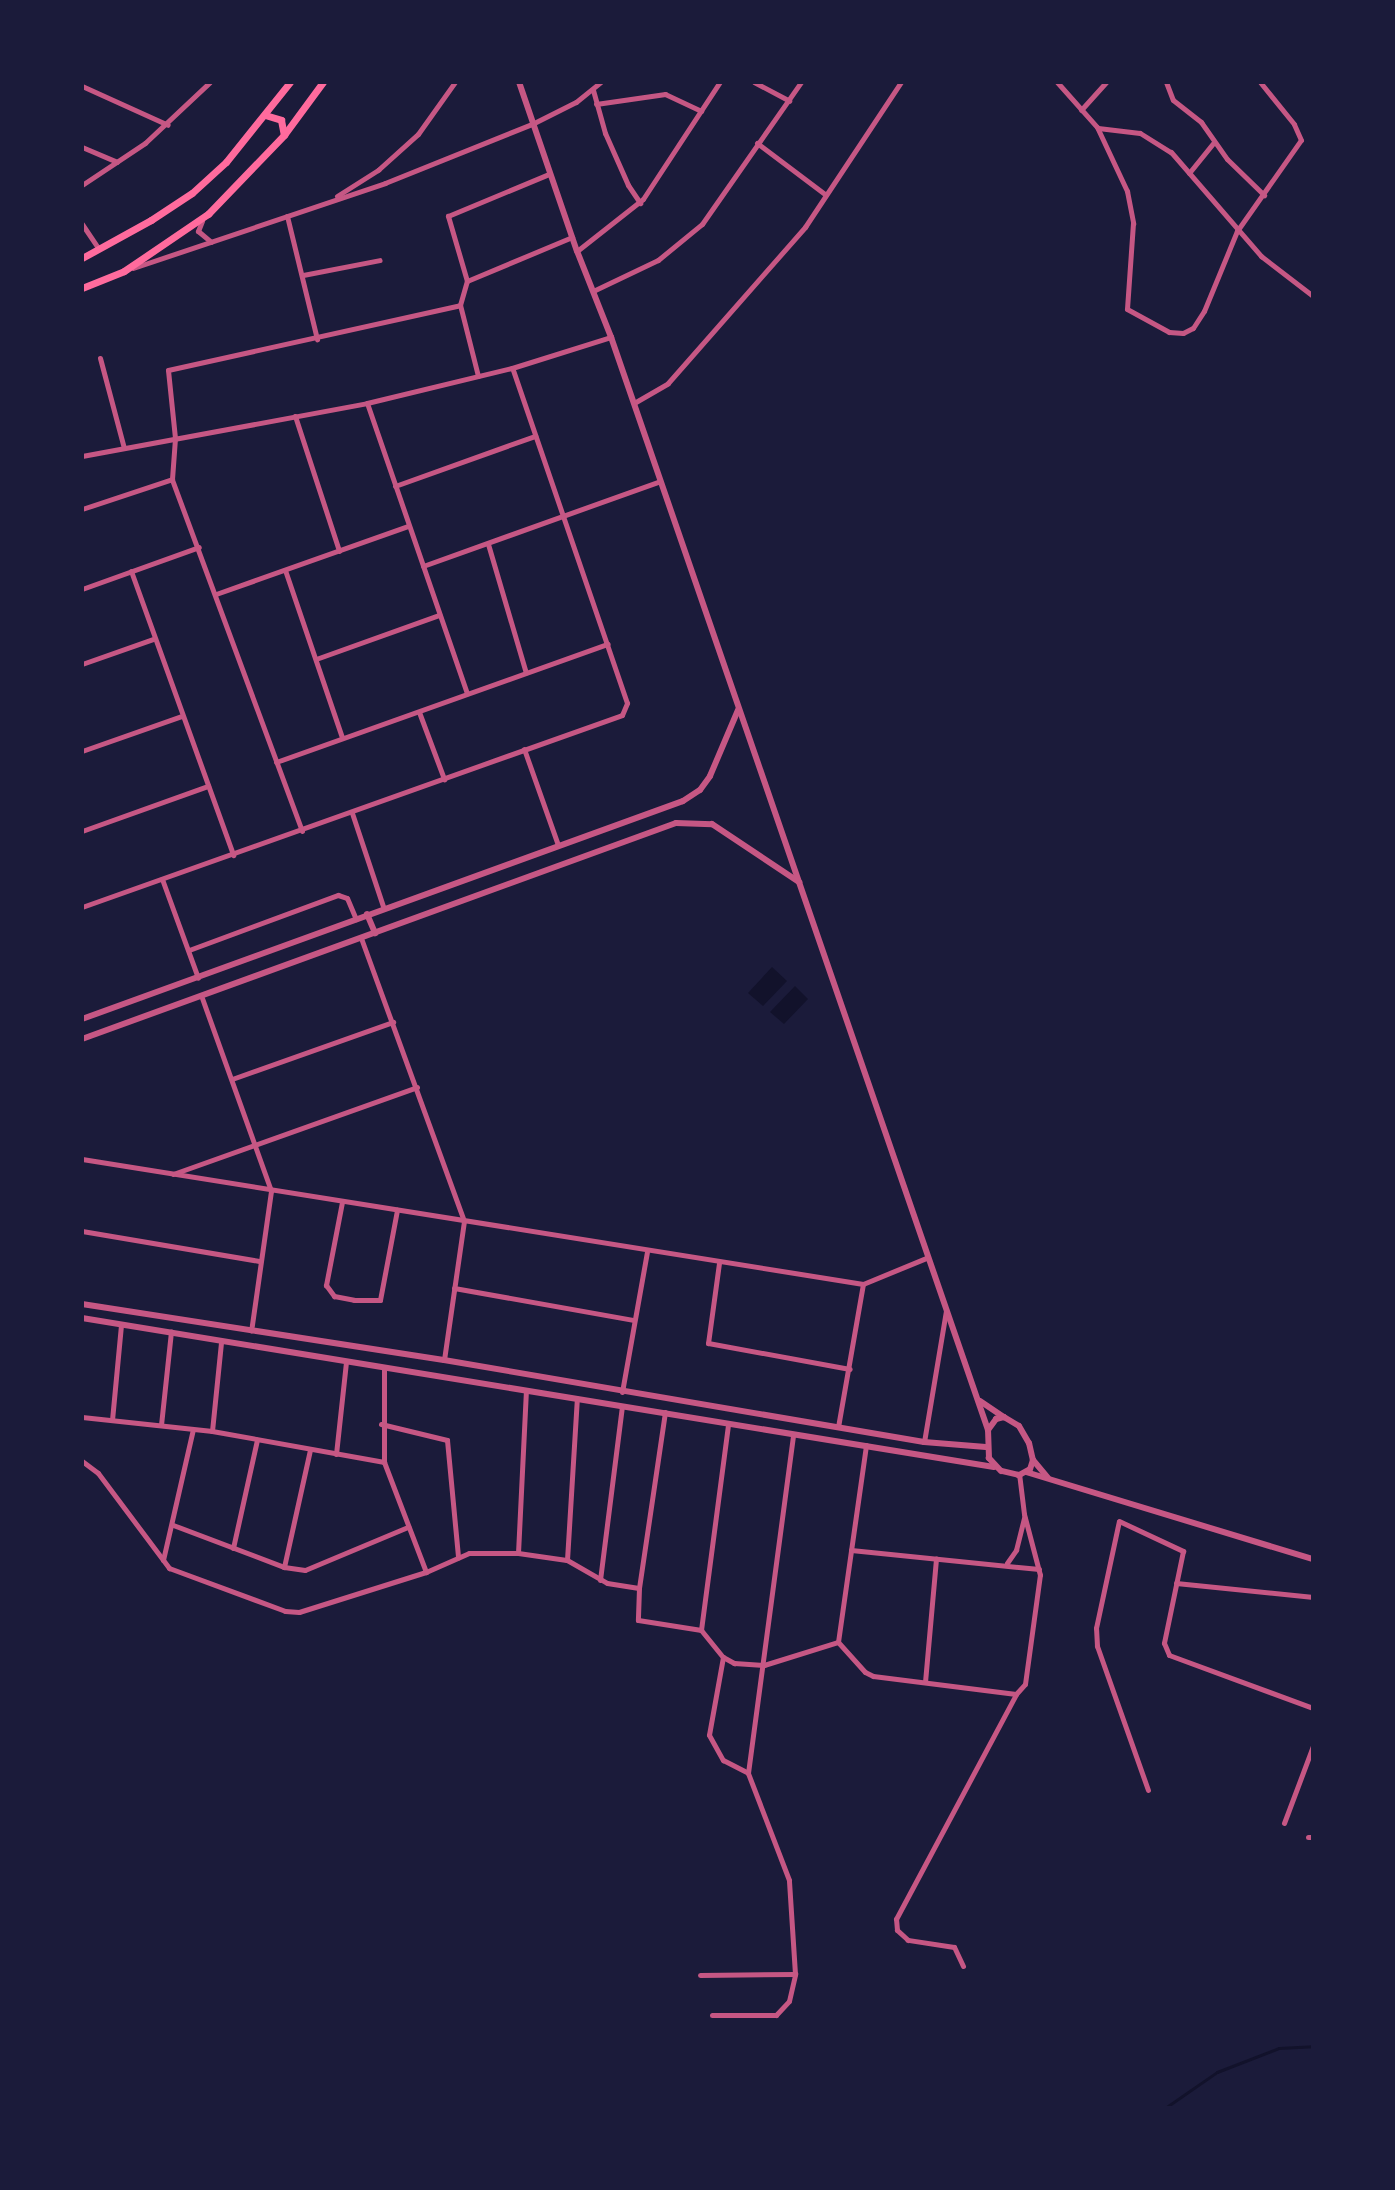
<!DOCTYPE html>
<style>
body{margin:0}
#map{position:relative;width:1395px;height:2190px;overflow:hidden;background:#1b1b3a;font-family:"Sofia Sans Condensed",sans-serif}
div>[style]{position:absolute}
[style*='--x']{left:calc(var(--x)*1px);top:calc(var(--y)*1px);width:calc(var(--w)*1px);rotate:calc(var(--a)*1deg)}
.water>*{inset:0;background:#12122b}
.stream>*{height:3px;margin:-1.5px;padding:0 1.5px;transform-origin:1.5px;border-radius:1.5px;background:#12122b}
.minor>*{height:5px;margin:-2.5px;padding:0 2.5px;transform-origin:2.5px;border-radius:2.5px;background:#c65784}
.tertiary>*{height:6px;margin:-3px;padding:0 3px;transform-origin:3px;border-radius:3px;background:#c65784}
.primary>*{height:7px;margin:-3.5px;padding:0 3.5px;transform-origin:3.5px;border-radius:3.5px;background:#ff6b9d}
span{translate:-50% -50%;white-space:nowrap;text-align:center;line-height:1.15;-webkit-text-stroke:8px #1b1b3a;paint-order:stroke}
.frame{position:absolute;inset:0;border:84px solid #1b1b3a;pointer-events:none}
</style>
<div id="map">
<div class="water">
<div style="clip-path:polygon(772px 967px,787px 981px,763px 1006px,748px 993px)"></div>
<div style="clip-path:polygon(795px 986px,808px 999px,784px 1024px,770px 1012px)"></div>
</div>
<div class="stream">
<div style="--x:1165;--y:2108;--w:63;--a:-34.7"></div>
<div style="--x:1217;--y:2072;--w:66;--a:-21.2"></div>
<div style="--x:1279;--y:2048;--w:34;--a:-3"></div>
</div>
<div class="minor">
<div style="--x:754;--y:82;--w:40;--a:28"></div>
<div style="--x:1057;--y:82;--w:60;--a:48.4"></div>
<div style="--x:1097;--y:127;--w:71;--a:64.9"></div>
<div style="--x:1127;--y:191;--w:33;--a:79"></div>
<div style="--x:1133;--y:223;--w:86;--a:94"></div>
<div style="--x:1127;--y:309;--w:48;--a:28.7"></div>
<div style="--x:1169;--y:332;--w:14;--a:4"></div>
<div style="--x:1183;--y:333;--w:11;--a:-27"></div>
<div style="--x:1193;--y:328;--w:20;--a:-57"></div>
<div style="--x:1204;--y:311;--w:87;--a:-67.6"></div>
<div style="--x:1237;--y:231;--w:111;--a:-54.9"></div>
<div style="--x:1301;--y:140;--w:17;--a:-114"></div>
<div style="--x:1294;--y:124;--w:54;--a:-129"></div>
<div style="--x:1166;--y:82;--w:19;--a:69"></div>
<div style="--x:1173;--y:100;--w:36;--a:38"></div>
<div style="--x:1201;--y:122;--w:45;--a:54.9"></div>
<div style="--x:1227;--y:159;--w:52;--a:44.2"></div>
<div style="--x:82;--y:86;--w:94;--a:24.4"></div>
<div style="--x:593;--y:90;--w:45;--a:74.4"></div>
<div style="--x:605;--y:133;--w:57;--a:66.1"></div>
<div style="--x:628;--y:185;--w:22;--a:56"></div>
<div style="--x:596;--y:104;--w:70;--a:-8.2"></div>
<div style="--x:665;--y:94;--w:40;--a:25"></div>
<div style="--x:1081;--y:110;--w:38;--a:-48"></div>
<div style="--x:1098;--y:128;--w:42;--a:6.8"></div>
<div style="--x:1140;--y:133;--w:36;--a:32"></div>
<div style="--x:1171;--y:152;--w:138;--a:49.1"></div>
<div style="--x:1261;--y:256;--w:66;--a:37.6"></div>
<div style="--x:757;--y:143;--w:86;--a:37"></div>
<div style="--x:82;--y:147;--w:38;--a:23"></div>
<div style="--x:1189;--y:173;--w:40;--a:-51"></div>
<div style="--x:82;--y:185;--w:76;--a:-33.7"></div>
<div style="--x:145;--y:143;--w:89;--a:-43.2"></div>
<div style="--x:337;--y:196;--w:49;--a:-32.4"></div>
<div style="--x:378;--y:170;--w:54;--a:-42"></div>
<div style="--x:418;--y:134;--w:64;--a:-54.6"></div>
<div style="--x:287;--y:216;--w:127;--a:76.3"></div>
<div style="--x:202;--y:221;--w:11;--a:112"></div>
<div style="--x:198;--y:231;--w:17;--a:40"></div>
<div style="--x:82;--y:224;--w:30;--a:56"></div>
<div style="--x:577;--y:251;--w:84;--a:-38.2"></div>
<div style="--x:643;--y:199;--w:140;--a:-56.7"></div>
<div style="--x:133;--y:268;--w:266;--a:-18.6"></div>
<div style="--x:385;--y:183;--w:158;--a:-21.9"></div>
<div style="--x:532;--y:124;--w:49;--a:-26.6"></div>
<div style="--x:576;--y:102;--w:32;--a:-39"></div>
<div style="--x:303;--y:275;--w:78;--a:-11"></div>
<div style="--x:467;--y:281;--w:114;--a:-22.7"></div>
<div style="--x:593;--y:291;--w:72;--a:-25.5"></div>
<div style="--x:658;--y:260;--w:57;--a:-39.3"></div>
<div style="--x:702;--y:224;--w:173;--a:-55.1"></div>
<div style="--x:100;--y:358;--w:93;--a:75.1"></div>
<div style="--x:478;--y:376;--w:73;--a:-104.2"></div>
<div style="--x:460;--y:305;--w:25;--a:-74"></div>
<div style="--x:467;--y:281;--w:68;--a:-106.3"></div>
<div style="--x:448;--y:216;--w:109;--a:-22.6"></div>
<div style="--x:367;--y:403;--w:307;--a:71"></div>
<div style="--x:634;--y:403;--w:39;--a:-30"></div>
<div style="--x:668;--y:383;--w:208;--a:-48.7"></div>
<div style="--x:805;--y:227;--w:174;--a:-56.5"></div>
<div style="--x:295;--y:416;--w:142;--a:71.9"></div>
<div style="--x:82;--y:456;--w:290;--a:-10.5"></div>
<div style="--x:367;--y:403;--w:149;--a:-13.6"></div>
<div style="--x:512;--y:368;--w:104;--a:-17.4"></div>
<div style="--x:395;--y:486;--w:149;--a:-19.7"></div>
<div style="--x:82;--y:509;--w:95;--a:-18.4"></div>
<div style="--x:488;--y:544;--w:134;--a:73.6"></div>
<div style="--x:423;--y:566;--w:252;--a:-19.7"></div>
<div style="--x:285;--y:570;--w:176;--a:71.2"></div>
<div style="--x:131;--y:571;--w:302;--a:70.2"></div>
<div style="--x:82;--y:589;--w:124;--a:-19.7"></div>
<div style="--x:216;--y:594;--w:204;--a:-19.5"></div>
<div style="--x:316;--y:659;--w:131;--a:-19.7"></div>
<div style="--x:82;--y:664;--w:75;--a:-19.4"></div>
<div style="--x:419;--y:712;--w:72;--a:69.5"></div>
<div style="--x:524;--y:749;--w:102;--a:70.5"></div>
<div style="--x:82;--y:751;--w:106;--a:-19.3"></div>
<div style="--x:276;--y:762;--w:352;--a:-19.6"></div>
<div style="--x:352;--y:813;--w:101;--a:71.6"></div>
<div style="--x:82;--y:831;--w:134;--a:-19.7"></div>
<div style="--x:302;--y:831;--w:375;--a:-110.3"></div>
<div style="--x:172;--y:479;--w:41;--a:-85.8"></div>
<div style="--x:175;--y:438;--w:68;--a:-95.9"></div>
<div style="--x:168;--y:370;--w:299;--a:-12.5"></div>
<div style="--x:162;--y:879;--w:105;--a:70"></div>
<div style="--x:82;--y:907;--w:573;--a:-19.57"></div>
<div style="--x:622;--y:715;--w:13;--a:-67"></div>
<div style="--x:627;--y:703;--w:354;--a:-108.9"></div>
<div style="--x:361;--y:938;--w:301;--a:70"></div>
<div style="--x:464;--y:1221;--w:140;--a:98.2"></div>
<div style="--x:189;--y:950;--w:159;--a:-20.3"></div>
<div style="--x:338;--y:895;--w:9;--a:18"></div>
<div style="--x:347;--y:898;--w:23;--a:67"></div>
<div style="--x:202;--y:998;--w:205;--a:70.3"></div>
<div style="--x:271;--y:1191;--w:141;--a:98.1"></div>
<div style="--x:232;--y:1079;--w:171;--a:-19.5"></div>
<div style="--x:82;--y:1159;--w:791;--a:9.09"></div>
<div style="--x:863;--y:1284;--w:68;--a:-22.4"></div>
<div style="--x:173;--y:1174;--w:259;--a:-19.6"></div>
<div style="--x:342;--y:1202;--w:85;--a:100.9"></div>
<div style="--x:326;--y:1285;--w:14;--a:54"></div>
<div style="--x:334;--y:1296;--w:20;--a:11"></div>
<div style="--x:354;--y:1300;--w:26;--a:0"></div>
<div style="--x:380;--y:1300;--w:92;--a:-79.3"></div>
<div style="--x:82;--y:1231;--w:181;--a:9.6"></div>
<div style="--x:719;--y:1263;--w:81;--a:97.8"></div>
<div style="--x:708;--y:1343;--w:144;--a:10.4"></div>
<div style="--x:454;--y:1288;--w:183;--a:10.1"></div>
<div style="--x:384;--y:1367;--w:95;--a:90"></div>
<div style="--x:384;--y:1462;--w:118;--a:69.1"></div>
<div style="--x:622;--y:1392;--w:142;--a:-79.9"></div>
<div style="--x:82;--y:1417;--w:131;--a:6.1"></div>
<div style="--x:212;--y:1431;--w:175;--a:10.2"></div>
<div style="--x:112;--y:1420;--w:96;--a:-84.6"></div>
<div style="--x:381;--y:1424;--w:68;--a:13.6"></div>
<div style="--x:447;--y:1440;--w:118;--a:84.6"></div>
<div style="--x:161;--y:1425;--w:94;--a:-83.9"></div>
<div style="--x:838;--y:1427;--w:145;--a:-80.1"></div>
<div style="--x:212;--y:1431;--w:89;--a:-84.2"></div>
<div style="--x:924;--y:1442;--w:134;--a:-80.5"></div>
<div style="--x:336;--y:1454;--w:93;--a:-83.8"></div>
<div style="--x:82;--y:1461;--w:20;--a:37"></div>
<div style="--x:98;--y:1473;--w:119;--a:53.2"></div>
<div style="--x:169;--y:1568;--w:124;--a:20.3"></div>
<div style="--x:285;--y:1611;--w:14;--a:4"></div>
<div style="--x:299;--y:1612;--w:133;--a:-17.5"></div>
<div style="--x:426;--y:1572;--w:47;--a:-23.8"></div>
<div style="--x:469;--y:1553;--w:49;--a:0"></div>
<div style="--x:518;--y:1553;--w:49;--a:8.1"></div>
<div style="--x:567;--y:1560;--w:46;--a:29.9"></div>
<div style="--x:607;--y:1583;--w:32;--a:9"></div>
<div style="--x:639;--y:1588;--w:32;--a:92"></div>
<div style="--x:638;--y:1620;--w:64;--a:9"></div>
<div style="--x:701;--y:1630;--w:35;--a:51"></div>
<div style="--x:723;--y:1657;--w:13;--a:29"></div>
<div style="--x:734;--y:1663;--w:30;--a:4"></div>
<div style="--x:764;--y:1665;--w:77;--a:-17.3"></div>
<div style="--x:838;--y:1642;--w:40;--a:48"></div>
<div style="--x:865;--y:1672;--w:9;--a:27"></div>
<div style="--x:873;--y:1676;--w:144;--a:7.2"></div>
<div style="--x:173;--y:1525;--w:119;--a:20.7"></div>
<div style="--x:284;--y:1567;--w:21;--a:8"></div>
<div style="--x:305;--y:1570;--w:112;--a:-22.7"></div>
<div style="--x:233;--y:1548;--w:111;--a:-77.5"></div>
<div style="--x:851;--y:1550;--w:189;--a:5.8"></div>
<div style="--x:518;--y:1553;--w:163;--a:-87.2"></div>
<div style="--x:163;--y:1560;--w:134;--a:-77.1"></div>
<div style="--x:567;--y:1560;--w:162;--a:-86.5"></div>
<div style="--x:1007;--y:1563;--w:16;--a:-55"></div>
<div style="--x:1016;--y:1550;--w:34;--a:-76"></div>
<div style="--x:284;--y:1567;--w:120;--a:-77.5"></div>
<div style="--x:600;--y:1580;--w:175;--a:-82.8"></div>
<div style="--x:1176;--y:1583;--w:138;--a:5.8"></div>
<div style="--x:639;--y:1588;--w:178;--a:-81.6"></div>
<div style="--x:701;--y:1630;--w:208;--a:-82.5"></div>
<div style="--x:838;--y:1642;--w:199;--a:-81.9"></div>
<div style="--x:723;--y:1657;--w:79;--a:100.2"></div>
<div style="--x:709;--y:1735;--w:29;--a:61"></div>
<div style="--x:723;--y:1760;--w:28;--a:27"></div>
<div style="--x:925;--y:1682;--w:124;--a:-84.9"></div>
<div style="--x:1148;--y:1790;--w:153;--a:-109.5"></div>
<div style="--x:1097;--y:1646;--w:18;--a:-93"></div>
<div style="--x:1096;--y:1628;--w:109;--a:-77.9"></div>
<div style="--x:1119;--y:1521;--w:71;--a:25.1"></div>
<div style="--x:1183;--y:1551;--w:94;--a:101.7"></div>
<div style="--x:1164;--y:1643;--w:13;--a:67"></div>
<div style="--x:1169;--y:1655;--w:153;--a:20.2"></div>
<div style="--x:1284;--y:1823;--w:82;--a:-69.4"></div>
<div style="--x:1308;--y:1837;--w:5;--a:0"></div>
<div style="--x:963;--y:1966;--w:21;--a:-115"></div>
<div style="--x:954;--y:1947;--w:47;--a:-171.3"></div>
<div style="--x:908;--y:1940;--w:15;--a:-138"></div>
<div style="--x:897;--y:1930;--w:11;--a:-95"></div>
<div style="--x:896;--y:1919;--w:255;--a:-61.9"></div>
<div style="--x:1016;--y:1694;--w:13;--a:-48"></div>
<div style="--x:1025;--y:1684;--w:110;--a:-82.2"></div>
<div style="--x:1040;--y:1575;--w:63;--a:-104.7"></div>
<div style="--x:1024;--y:1514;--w:39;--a:-97"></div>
<div style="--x:700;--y:1975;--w:95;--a:-0.6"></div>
<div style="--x:712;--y:2015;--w:64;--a:0"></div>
<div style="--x:776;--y:2015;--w:19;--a:-47"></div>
<div style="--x:789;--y:2001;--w:28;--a:-77"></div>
<div style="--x:795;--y:1974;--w:94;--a:-93.7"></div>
<div style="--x:789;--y:1880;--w:115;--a:-111"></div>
<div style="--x:748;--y:1773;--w:341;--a:-82.4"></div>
</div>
<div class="tertiary">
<div style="--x:519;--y:82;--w:179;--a:71.1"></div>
<div style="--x:577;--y:251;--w:92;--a:68.4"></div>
<div style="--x:611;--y:337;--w:1156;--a:70.97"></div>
<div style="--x:367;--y:914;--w:21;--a:67"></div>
<div style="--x:82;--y:1019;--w:639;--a:-19.94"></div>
<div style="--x:683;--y:801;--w:20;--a:-33"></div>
<div style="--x:700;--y:790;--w:17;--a:-54"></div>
<div style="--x:710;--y:776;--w:72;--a:-67"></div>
<div style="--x:82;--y:1039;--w:632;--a:-19.98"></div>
<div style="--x:676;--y:823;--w:36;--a:2"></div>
<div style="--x:712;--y:824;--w:105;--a:33.7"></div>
<div style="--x:82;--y:1304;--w:366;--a:8.8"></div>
<div style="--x:444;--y:1360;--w:487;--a:9.7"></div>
<div style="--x:924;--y:1442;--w:62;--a:4.6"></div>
<div style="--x:82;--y:1318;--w:924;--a:9.28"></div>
<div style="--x:980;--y:1401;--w:29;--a:34"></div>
<div style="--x:1004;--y:1417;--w:17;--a:31"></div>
<div style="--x:1019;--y:1426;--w:20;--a:60"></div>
<div style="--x:1029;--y:1443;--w:17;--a:77"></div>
<div style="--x:1033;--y:1460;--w:9;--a:108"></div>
<div style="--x:1030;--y:1469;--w:13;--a:151"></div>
<div style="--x:1019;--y:1475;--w:18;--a:-167"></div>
<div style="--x:1001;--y:1471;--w:18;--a:-133"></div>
<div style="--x:989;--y:1458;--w:28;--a:-92"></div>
<div style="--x:988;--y:1430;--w:14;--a:-54"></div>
<div style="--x:996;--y:1419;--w:8;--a:-14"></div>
<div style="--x:1033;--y:1460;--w:23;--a:50"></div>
<div style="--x:1026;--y:1472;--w:300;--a:16.9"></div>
</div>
<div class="primary">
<div style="--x:265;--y:115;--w:17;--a:17"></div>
<div style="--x:281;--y:120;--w:15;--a:79"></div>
<div style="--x:82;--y:258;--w:79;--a:-28.8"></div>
<div style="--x:151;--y:220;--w:49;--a:-33.4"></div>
<div style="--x:192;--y:193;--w:46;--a:-42.4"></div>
<div style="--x:226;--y:162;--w:102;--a:-51.3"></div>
<div style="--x:82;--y:288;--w:45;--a:-22"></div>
<div style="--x:124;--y:271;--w:102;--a:-34.2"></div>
<div style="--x:208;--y:214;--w:110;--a:-46.1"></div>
<div style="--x:284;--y:135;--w:66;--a:-53.7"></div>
</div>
<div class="frame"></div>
</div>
